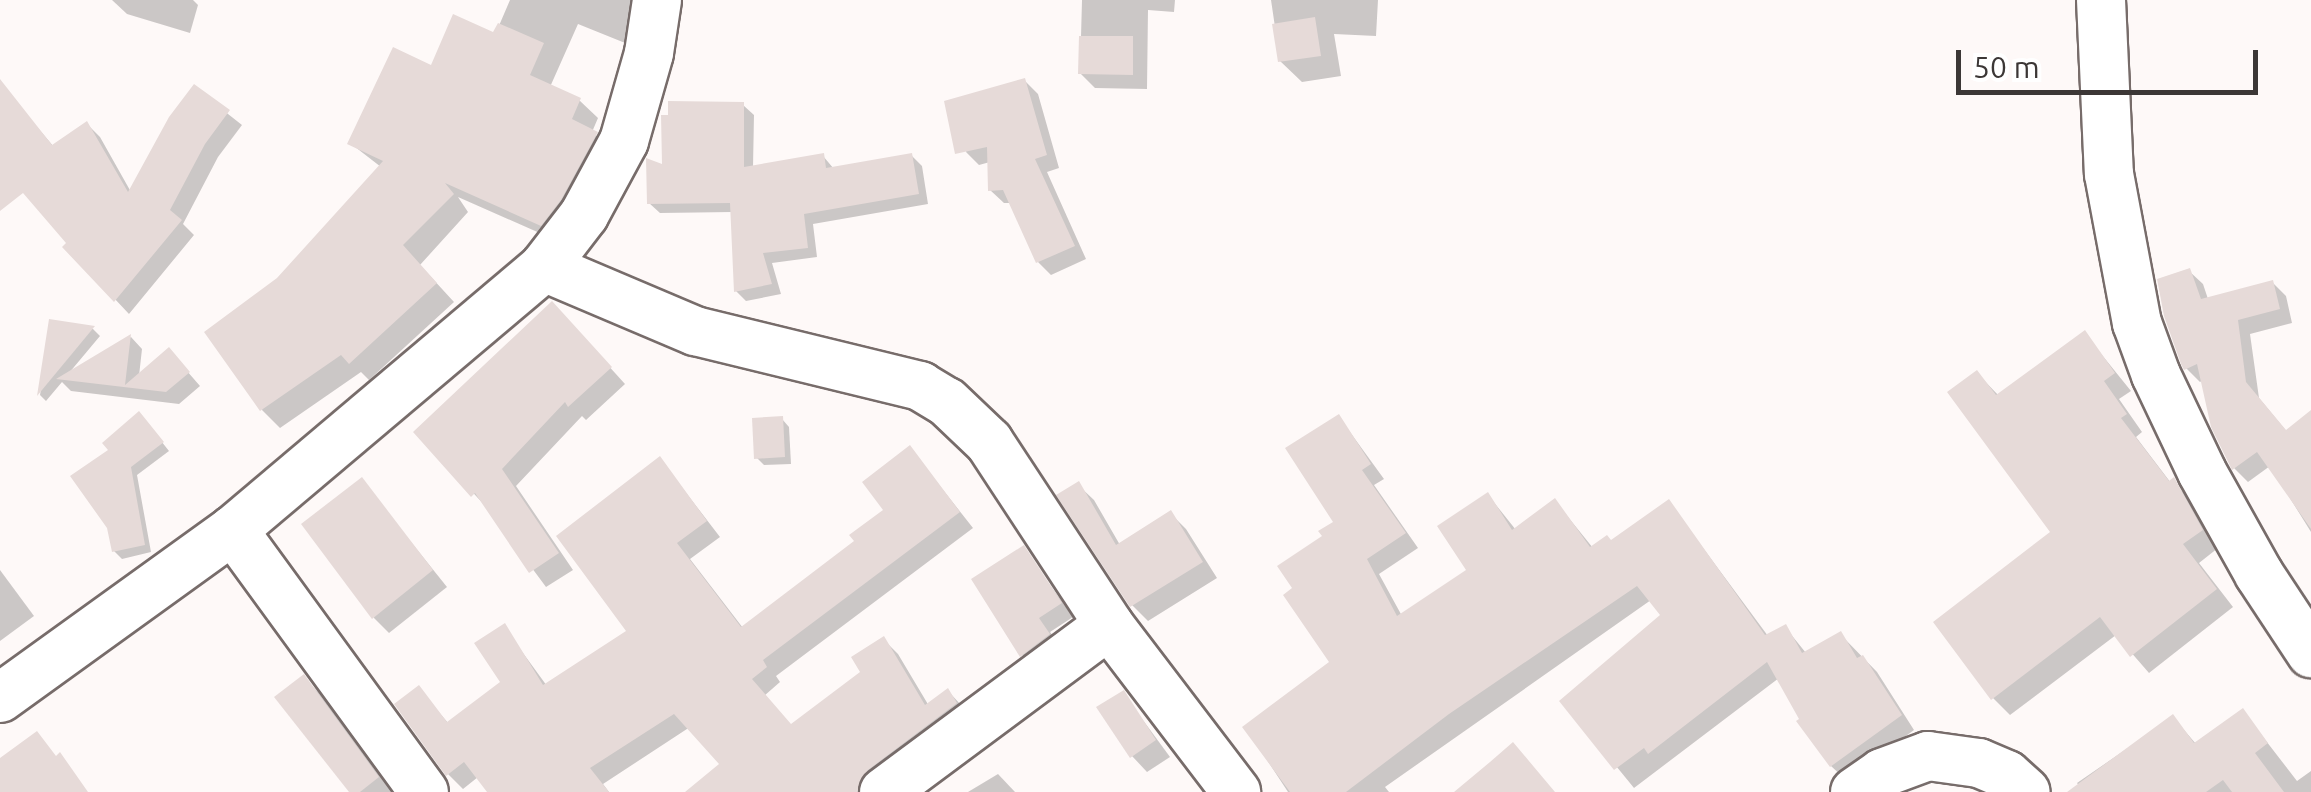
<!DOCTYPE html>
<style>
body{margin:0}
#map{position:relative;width:2311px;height:792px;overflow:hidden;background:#fef9f8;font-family:Ubuntu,sans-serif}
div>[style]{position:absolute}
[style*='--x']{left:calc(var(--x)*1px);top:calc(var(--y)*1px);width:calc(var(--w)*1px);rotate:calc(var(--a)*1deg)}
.shadow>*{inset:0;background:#0003}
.building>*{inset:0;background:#e6dad8}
.roads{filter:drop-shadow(2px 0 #776c6a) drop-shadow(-2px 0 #776c6a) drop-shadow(0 2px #776c6a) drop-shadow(0 -2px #776c6a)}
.street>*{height:48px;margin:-24px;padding:0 24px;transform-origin:24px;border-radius:24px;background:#fff}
span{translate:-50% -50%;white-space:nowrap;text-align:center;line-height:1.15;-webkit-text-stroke:8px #fff;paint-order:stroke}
.scale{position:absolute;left:1956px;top:50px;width:302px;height:45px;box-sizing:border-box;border:5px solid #3c3736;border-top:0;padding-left:12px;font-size:30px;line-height:35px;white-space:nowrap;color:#3c3736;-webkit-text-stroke:8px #fff;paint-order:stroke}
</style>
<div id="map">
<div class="shadow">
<div style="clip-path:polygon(112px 0,193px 0,198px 5px,190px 33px,127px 14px)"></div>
<div style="clip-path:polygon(510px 0,654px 0,635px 47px,578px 24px,550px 87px,579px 100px,598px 118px,592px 132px,615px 152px,560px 242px,458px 197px,468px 212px,420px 265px,454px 302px,369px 380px,361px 372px,280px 428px,262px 410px,279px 280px,381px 167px,350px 143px,432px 68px,495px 35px)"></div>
<div style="clip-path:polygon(1082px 0,1175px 0,1174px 12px,1148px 10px,1147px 89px,1095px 88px,1080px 73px)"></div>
<div style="clip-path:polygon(1271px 0,1378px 0,1376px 36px,1334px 34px,1341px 76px,1302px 82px,1280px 61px)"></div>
<div style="clip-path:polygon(1025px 81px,1038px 94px,1059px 168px,1047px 172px,1086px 259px,1051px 275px,1038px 262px,1011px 203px,1004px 203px,990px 190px,990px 162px,979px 165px,966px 152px,978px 94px)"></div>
<div style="clip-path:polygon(195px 88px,242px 125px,218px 157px,183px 224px,194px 235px,129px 314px,66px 247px,69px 243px,0 152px,0 101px,9px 94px,54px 147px,87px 124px,100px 137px,131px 192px)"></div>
<div style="clip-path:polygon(743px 105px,754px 115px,753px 168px,823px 156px,834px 169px,911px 155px,922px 166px,928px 204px,813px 224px,817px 257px,772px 263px,781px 294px,746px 301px,736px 291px,733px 212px,660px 213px,649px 203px,665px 168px)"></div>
<div style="clip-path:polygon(2189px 271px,2203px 284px,2208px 299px,2272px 282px,2286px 296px,2292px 323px,2250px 334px,2259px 398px,2287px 432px,2311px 414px,2311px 532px,2270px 466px,2248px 482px,2234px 468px,2203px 380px,2200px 382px,2186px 368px)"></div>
<div style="clip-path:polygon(567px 320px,625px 384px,586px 420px,582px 416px,516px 486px,573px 570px,546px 587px,489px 510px,417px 432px)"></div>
<div style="clip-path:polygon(52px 322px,93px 329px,100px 336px,69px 373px,131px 337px,142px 349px,139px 376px,180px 363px,200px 386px,179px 404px,71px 391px,62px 382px,46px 401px,40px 395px)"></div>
<div style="clip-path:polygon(2085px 334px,2131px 391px,2119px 399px,2142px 432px,2136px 437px,2171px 483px,2191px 498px,2218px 548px,2199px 563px,2233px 607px,2149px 673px,2116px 635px,2010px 715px,1993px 698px,2054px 533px,1977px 373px,1999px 396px)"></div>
<div style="clip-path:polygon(1339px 417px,1384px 479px,1374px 485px,1418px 548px,1379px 574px,1402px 616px,1469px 571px,1488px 495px,1516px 530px,1555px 501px,1593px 548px,1612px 543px,1669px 502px,1768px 636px,1785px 627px,1806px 653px,1840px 634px,1877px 672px,1914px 730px,1846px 780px,1831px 766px,1779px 678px,1634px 788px,1563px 701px,1663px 615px,1651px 600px,1385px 787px,1389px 792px,1288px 792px,1246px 728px,1332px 662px,1325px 537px,1336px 523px)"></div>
<div style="clip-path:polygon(782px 419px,789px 427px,791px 464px,764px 465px,757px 458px)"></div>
<div style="clip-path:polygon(146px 422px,169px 451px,137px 475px,151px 552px,122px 559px,114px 551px,110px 527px)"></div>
<div style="clip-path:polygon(910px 448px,973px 528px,776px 676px,780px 682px,764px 696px,792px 727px,864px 672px,883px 639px,898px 654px,929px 706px,948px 691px,962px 706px,877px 792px,704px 792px,723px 764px,690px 727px,603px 784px,609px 792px,490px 792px,478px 777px,463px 789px,448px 774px,418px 688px,449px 724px,503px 683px,504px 627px,547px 686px,630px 632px,660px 459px,720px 537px,690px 559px,743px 628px,857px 541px,887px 510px)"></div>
<div style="clip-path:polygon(362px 481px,447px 587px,389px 633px,374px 618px)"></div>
<div style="clip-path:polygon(1078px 485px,1094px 500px,1120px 545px,1171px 514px,1186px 529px,1217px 578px,1148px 621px,1132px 605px)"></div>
<div style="clip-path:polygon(1023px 548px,1073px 617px,1050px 632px,1062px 648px,1035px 668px,1022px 655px)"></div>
<div style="clip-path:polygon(0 570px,34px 616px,0 641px)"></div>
<div style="clip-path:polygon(304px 678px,318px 692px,391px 792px,352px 792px)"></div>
<div style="clip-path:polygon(1123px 693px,1170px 757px,1147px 772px,1132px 756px)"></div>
<div style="clip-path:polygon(2243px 711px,2297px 781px,2311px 771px,2311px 792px,2084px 792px,2077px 783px,2173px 717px,2196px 744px)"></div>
<div style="clip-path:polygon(998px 774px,1015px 792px,968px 792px)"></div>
</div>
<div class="building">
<div style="clip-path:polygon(453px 14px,493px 32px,498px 23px,544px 43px,530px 75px,581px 98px,572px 119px,598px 132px,561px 200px,541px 226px,445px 183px,454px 194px,403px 245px,437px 283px,349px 364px,341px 355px,260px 411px,204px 332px,277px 278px,383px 161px,347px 144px,393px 47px,431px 65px)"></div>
<div style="clip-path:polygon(1315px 17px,1321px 56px,1278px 62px,1272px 24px)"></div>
<div style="clip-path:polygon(1079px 36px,1133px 36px,1133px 75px,1078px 74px)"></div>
<div style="clip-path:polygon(1025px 78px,1047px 155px,1035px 159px,1075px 246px,1036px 263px,1003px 190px,988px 191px,987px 147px,955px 154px,944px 101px)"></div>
<div style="clip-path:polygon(0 79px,52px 145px,87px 121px,128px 192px,169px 117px,194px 84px,230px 110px,205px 144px,170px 210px,182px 220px,114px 302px,62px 247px,66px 243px,23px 193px,0 211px)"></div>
<div style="clip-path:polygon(668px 101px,744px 102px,744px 167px,824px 153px,826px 168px,912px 153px,919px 194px,804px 214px,808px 248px,763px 253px,772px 284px,734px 292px,730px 203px,647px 204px,646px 158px,662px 164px,661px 115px,668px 115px)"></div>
<div style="clip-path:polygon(2190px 268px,2201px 299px,2273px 280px,2280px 309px,2238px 320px,2246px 382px,2286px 430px,2311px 410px,2311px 529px,2257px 452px,2232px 470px,2211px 427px,2197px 364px,2184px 370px,2181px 364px,2164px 316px,2157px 279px)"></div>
<div style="clip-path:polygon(552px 301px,612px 367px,568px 407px,565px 402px,502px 469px,559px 553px,529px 573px,475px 493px,471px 497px,413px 432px)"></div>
<div style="clip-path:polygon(49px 319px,95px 326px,37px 396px)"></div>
<div style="clip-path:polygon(2085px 330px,2115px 373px,2104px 381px,2127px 414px,2121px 418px,2169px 481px,2174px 477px,2203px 530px,2183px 544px,2217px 589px,2130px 657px,2100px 617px,1991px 700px,1933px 622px,2050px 532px,1947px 392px,1977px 370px,1996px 395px)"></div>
<div style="clip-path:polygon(131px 334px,125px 385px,169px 347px,190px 372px,166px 392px,56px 379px)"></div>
<div style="clip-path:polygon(139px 411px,164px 442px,131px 467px,145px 545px,112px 552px,107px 528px,70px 476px,108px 450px,102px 443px)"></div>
<div style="clip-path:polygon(1339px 414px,1371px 464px,1362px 470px,1406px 533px,1367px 559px,1397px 616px,1466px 570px,1437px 526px,1488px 492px,1512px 530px,1555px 498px,1590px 547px,1607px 535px,1611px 540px,1669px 499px,1765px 635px,1786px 624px,1802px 653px,1841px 631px,1857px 658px,1863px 655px,1902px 715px,1830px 767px,1796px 721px,1799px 719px,1767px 662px,1648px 754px,1644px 748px,1614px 770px,1559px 701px,1660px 615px,1637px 586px,1449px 714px,1346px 792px,1290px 792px,1242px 727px,1329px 662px,1283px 595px,1292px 588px,1277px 566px,1322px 536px,1318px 531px,1333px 522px,1285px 448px)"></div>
<div style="clip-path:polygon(783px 416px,785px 457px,754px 459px,752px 418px)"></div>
<div style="clip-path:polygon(910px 445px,960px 512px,763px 660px,767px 667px,752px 679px,791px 724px,860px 672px,851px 657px,884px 636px,925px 705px,948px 688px,957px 703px,868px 770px,857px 792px,685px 792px,719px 764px,674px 714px,590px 768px,609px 792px,487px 792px,464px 762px,446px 776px,394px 704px,419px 685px,447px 722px,500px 682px,474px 643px,505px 623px,543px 685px,626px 631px,556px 536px,660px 456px,707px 521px,677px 543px,741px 627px,854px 541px,849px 535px,883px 510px,862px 482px)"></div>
<div style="clip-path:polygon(362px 477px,433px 570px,372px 619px,301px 524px)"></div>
<div style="clip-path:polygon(1079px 481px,1116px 545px,1171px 510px,1203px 562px,1130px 607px,1056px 495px)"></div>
<div style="clip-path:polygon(1024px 545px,1062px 603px,1039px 618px,1050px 634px,1020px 657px,971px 579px)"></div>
<div style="clip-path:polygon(304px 674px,379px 777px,360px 792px,349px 792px,274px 697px)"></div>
<div style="clip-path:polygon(1124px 690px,1156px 740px,1130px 758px,1096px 707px)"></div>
<div style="clip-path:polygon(2243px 708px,2268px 743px,2255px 753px,2284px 792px,2232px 792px,2223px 780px,2206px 792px,2067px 792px,2173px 714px,2194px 743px)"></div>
<div style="clip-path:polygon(37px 731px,56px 756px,60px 752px,88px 792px,0 792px,0 758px)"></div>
<div style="clip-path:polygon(1513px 742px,1555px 792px,1454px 792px,1490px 762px)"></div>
</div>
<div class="roads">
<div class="street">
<div style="--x:2101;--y:0;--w:174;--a:87.4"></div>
<div style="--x:2109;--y:174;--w:152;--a:79.4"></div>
<div style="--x:2137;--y:323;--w:55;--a:69.9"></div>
<div style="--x:2156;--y:375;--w:107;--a:64.6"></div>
<div style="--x:2202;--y:472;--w:117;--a:60.8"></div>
<div style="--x:2259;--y:574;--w:95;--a:56.6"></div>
<div style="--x:544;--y:267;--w:66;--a:-52.4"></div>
<div style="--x:584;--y:215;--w:84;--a:-61.6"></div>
<div style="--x:624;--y:141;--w:91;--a:-74.1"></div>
<div style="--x:649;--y:53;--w:54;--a:-81.4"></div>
<div style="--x:233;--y:530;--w:324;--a:53.9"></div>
<div style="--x:0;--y:698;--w:287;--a:-35.8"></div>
<div style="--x:233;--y:530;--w:407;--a:-40.2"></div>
<div style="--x:544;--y:267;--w:164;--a:23"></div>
<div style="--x:695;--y:331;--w:232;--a:13.7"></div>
<div style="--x:920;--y:386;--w:31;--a:31"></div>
<div style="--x:947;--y:402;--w:58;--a:43.6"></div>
<div style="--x:989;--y:442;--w:219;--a:56.7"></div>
<div style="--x:1109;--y:625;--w:210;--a:52.7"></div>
<div style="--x:884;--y:792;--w:280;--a:-36.6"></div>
<div style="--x:1855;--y:792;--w:33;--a:-35"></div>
<div style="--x:1882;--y:773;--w:49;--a:-20.3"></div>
<div style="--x:1928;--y:756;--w:51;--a:7.8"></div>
<div style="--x:1979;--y:763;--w:30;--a:23"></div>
<div style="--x:2007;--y:775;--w:25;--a:42"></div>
</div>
</div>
<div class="scale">50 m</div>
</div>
